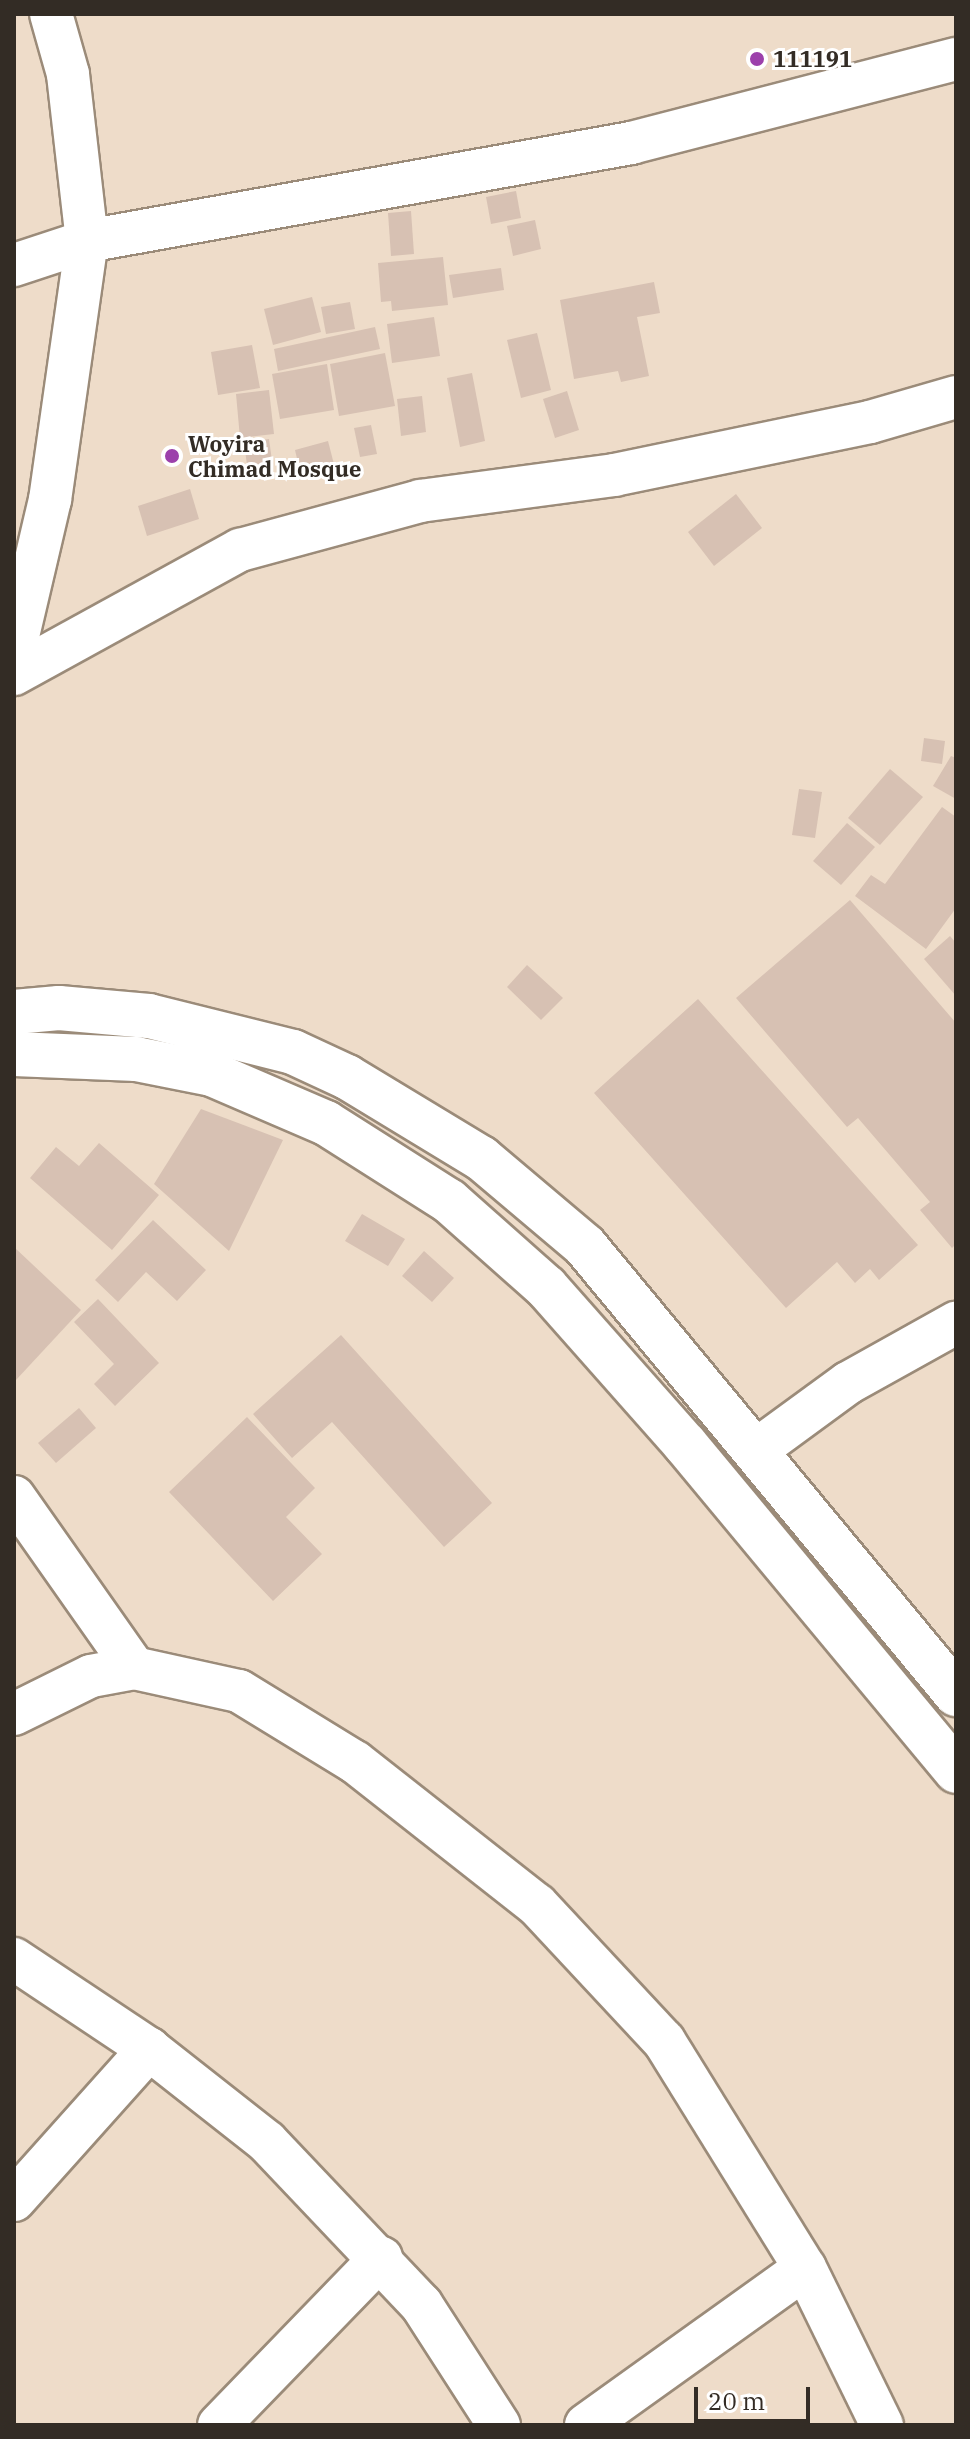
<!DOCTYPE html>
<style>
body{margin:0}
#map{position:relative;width:970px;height:2439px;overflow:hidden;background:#eedcc9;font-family:"IBM Plex Serif",serif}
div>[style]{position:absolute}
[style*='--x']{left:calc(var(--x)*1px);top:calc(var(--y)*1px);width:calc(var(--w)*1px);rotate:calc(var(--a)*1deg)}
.building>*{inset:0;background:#d7c1b3}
.roads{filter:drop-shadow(2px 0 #9b8b79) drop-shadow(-2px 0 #9b8b79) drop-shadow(0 2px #9b8b79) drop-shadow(0 -2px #9b8b79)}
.minor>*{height:42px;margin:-21px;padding:0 21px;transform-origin:21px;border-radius:21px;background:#fff}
.major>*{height:44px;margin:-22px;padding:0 22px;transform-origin:22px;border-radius:22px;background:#fff}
.dots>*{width:22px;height:22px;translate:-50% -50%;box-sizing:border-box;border:4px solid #fff;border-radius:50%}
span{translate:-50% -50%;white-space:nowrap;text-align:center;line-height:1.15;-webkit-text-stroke:6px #fff;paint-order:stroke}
.poi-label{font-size:22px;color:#332c25;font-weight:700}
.left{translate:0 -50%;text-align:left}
.frame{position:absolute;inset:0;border:16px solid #332c25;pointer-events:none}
.scale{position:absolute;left:694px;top:2387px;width:116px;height:36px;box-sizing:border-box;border:4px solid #332c25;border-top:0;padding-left:10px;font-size:24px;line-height:28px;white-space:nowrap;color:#332c25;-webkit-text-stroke:6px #fff;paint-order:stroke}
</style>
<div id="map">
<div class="building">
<div style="clip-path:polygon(516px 191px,521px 218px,491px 224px,486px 197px)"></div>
<div style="clip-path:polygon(411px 211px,414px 254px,391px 256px,388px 213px)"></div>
<div style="clip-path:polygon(535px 220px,541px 249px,513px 256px,507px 226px)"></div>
<div style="clip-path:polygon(443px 257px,448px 305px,392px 311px,391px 301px,381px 302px,378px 263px)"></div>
<div style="clip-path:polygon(501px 268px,504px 290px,453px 298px,449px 275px)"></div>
<div style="clip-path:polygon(654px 282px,660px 313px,637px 317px,649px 376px,621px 382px,618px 371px,574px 379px,560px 300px)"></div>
<div style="clip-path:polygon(312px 297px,321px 332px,273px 345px,264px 309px)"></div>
<div style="clip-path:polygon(350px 302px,355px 329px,326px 334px,321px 307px)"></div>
<div style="clip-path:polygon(434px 317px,440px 356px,392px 363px,387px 324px)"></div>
<div style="clip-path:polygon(375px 327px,380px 349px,278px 371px,274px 349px)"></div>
<div style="clip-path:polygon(537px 333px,551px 390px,521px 398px,507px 340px)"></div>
<div style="clip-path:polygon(252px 345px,260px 388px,218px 395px,211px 352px)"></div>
<div style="clip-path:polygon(385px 353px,395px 406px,339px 416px,330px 364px)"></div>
<div style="clip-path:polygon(327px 364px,334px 410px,280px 419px,272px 374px)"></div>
<div style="clip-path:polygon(472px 373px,485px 441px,460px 447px,447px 378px)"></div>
<div style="clip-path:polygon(269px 390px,274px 434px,240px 438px,236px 394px)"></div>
<div style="clip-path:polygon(567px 391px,579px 430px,555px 438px,543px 399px)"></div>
<div style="clip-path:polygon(422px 396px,426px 432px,401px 436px,397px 399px)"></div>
<div style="clip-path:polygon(371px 425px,377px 454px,360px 457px,354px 428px)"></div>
<div style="clip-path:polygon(269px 439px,273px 468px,248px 472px,244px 443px)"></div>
<div style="clip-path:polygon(328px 441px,336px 472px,302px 480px,295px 450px)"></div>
<div style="clip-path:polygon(190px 489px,199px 519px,147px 536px,138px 506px)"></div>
<div style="clip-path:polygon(736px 494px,762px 528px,714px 566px,688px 532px)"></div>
<div style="clip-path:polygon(924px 738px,945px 741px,942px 764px,921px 761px)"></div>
<div style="clip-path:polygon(951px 756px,956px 758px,956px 799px,933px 786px)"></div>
<div style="clip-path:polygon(890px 769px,923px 797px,880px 845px,848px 818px)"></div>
<div style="clip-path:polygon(799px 789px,822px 792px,815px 838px,792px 835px)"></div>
<div style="clip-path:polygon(942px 807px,956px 817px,956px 908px,926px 949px,855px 896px,871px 875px,885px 884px)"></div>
<div style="clip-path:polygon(847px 823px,875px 847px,841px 885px,813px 861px)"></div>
<div style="clip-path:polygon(850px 900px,956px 1023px,956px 1244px,952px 1248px,920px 1210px,930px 1202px,858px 1118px,847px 1127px,736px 998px)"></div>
<div style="clip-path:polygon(950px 936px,956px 943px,956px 996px,924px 959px)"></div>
<div style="clip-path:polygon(527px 965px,563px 998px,541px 1020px,507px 987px)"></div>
<div style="clip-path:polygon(698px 999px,918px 1245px,879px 1280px,870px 1269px,855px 1283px,837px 1262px,786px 1308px,594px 1093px)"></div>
<div style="clip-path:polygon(201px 1109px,283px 1140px,229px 1251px,154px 1184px)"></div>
<div style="clip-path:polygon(99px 1143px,159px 1195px,112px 1250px,30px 1178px,56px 1147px,79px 1166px)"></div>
<div style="clip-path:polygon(362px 1214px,405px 1239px,388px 1266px,345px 1241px)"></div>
<div style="clip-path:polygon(153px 1220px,206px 1270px,177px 1301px,146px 1272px,118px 1302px,95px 1280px)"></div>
<div style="clip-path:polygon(14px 1247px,81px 1310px,16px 1380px,14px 1379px)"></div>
<div style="clip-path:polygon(424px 1251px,454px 1278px,432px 1302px,402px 1276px)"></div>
<div style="clip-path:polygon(98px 1299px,159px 1363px,115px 1406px,94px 1384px,114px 1364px,74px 1322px)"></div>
<div style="clip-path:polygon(341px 1335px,492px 1503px,444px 1547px,332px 1422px,292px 1458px,253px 1414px)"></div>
<div style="clip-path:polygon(79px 1408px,96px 1428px,56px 1463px,38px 1443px)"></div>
<div style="clip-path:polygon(247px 1417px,315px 1488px,286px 1517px,322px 1554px,273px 1601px,169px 1492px)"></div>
</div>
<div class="roads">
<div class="minor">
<div style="--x:14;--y:265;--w:77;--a:-18.2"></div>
<div style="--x:87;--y:241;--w:553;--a:-10.21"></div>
<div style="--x:631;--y:143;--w:336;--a:-14.5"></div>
<div style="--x:14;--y:653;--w:157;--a:-76.8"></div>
<div style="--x:50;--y:500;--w:262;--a:-81.9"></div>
<div style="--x:87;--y:241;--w:168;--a:-96.5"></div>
<div style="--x:68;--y:74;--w:62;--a:-105.8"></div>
<div style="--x:14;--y:674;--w:258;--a:-28.8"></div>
<div style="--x:240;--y:550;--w:187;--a:-15.2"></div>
<div style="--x:420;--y:501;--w:196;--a:-7.6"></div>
<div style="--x:614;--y:475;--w:261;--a:-11.7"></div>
<div style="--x:870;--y:422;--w:90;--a:-16.2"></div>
<div style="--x:755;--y:1451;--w:115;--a:-36.2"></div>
<div style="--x:848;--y:1383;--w:124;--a:-29.1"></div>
<div style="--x:14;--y:1497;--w:209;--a:54.9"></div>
<div style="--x:14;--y:1714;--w:86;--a:-26.3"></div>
<div style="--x:91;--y:1676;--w:44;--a:-10.5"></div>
<div style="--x:134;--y:1668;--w:107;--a:12.4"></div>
<div style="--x:239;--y:1691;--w:136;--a:31.5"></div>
<div style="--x:355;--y:1762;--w:231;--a:38.2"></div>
<div style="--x:537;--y:1905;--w:186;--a:47"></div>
<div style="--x:664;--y:2041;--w:267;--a:58.2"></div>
<div style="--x:805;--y:2268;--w:175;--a:63.9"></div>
<div style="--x:14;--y:1959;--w:162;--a:33.7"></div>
<div style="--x:149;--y:2049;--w:150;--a:38.2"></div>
<div style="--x:267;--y:2142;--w:224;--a:46.5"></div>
<div style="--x:421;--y:2304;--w:144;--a:57.2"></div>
<div style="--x:14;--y:2200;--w:203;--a:-48.2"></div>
<div style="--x:219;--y:2425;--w:233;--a:-45.9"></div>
<div style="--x:586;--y:2425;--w:269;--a:-35.6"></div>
</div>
<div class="major">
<div style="--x:14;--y:1012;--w:45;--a:-5.1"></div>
<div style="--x:59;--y:1008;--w:90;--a:5.1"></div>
<div style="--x:149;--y:1016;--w:148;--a:14"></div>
<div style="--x:293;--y:1052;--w:60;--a:24.8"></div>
<div style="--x:347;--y:1077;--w:157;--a:31.2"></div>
<div style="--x:481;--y:1158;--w:136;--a:40.2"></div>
<div style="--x:585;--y:1246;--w:582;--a:50.37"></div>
<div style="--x:14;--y:1054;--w:122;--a:2.3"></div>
<div style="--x:136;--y:1059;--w:77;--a:11.2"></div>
<div style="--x:212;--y:1074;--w:124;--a:23.3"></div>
<div style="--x:326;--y:1123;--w:146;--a:32.4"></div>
<div style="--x:449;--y:1201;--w:130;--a:41.6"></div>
<div style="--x:546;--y:1287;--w:210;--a:48.5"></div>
<div style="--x:685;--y:1444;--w:425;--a:50.3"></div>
</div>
</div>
<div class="dots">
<div style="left:757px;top:59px;background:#9c40ab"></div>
<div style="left:172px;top:456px;background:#9c40ab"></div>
</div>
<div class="poi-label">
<span class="left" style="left:773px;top:59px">111191</span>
<span class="left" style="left:188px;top:456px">Woyira<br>Chimad Mosque</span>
</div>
<div class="frame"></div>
<div class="scale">20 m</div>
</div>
